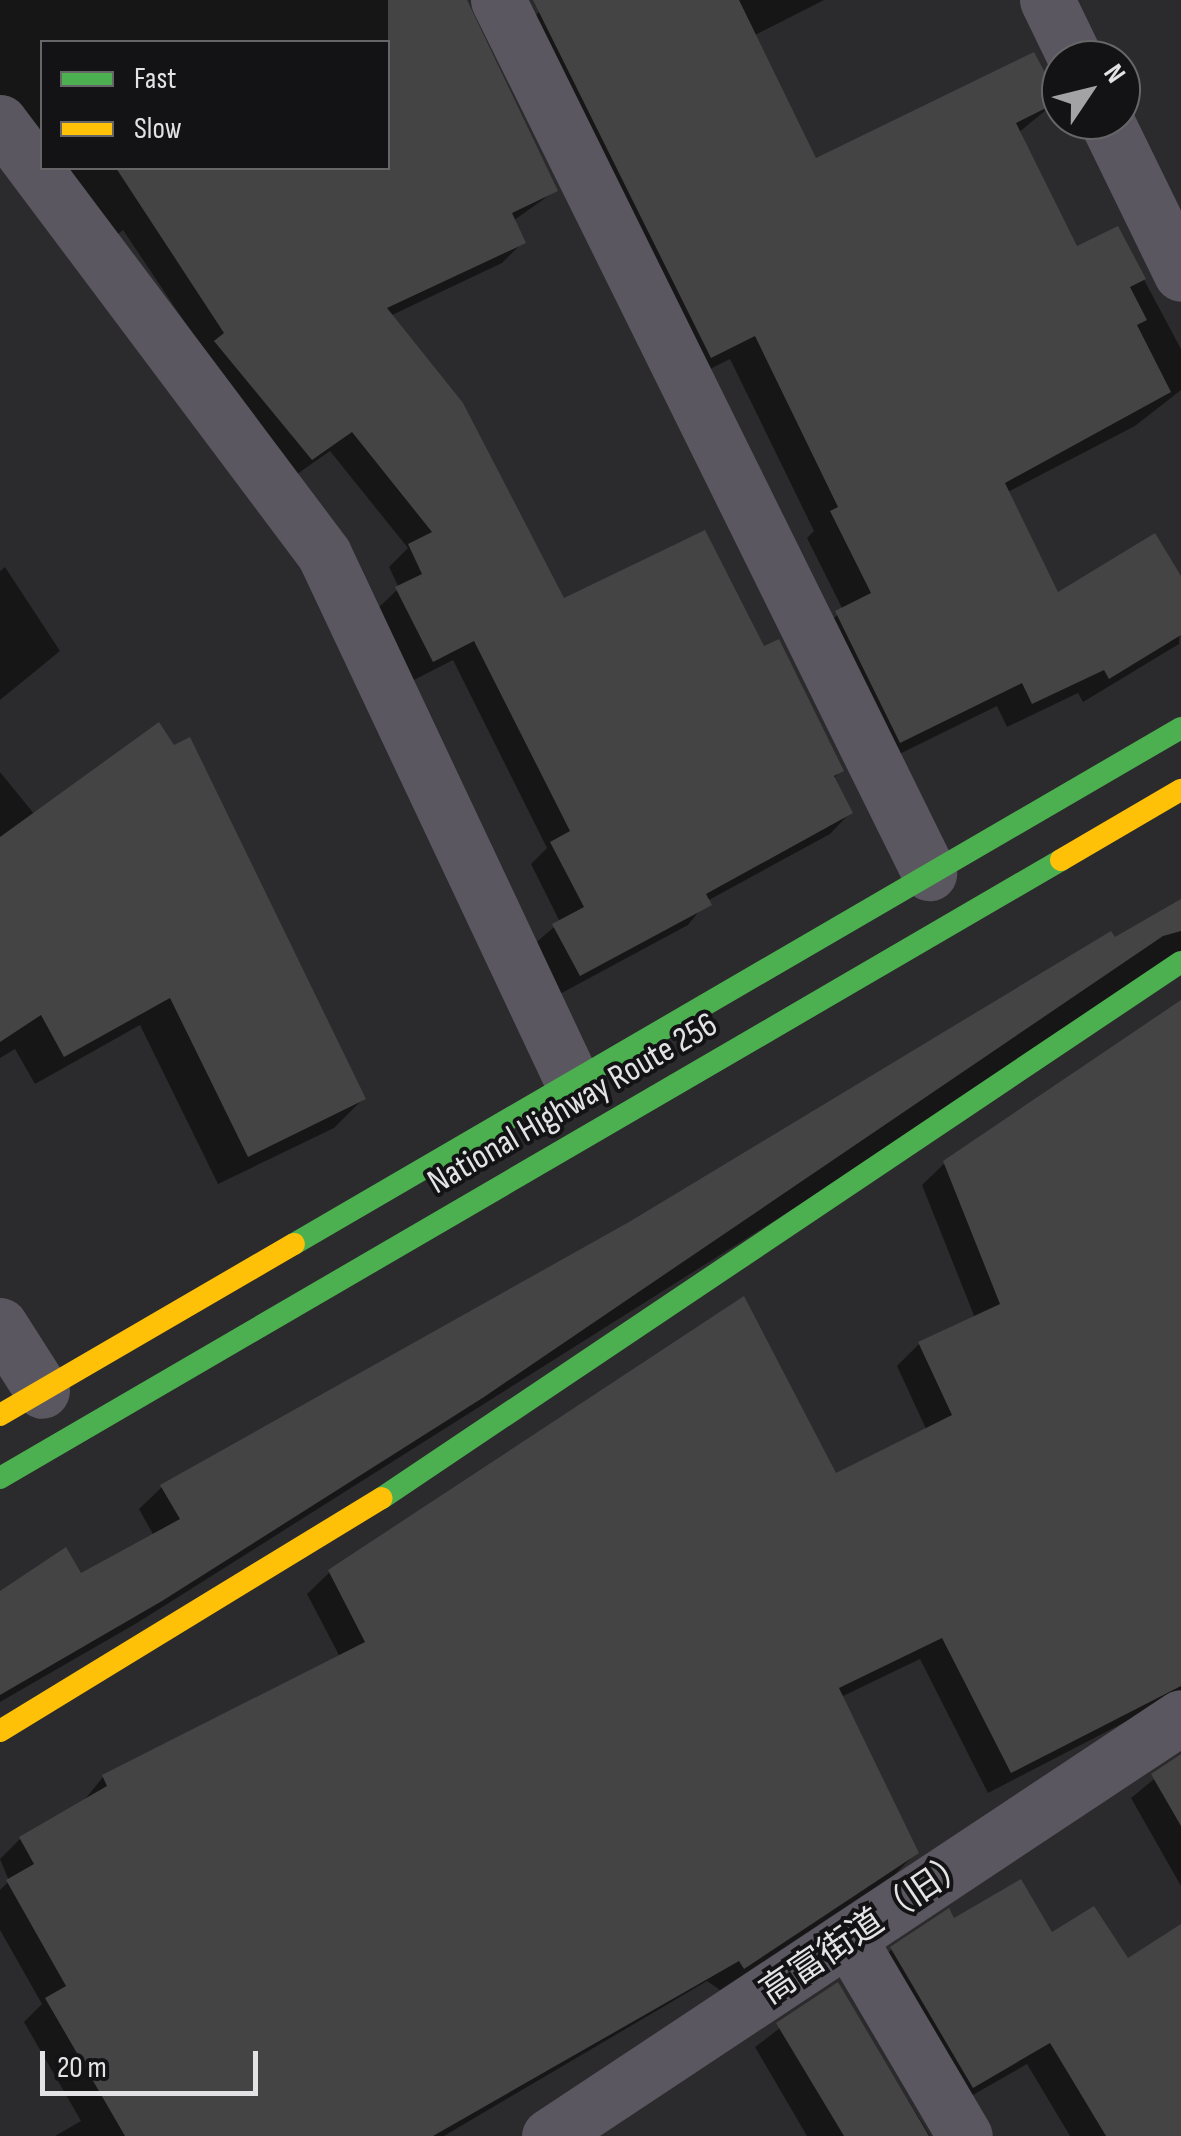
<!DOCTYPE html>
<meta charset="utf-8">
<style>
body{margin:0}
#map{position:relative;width:1181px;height:2136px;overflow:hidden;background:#2b2a2c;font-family:"Sofia Sans Condensed","Noto Sans JP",sans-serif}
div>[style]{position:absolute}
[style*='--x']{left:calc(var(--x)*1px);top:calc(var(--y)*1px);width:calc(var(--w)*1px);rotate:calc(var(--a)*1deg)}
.shadow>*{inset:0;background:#0007}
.building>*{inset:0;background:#444445}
.street>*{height:55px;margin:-27.5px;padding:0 27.5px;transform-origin:27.5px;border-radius:27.5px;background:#5b5760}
.fast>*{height:22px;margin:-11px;padding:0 11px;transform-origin:11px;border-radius:11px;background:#4caf50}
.slow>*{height:22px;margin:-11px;padding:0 11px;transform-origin:11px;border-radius:11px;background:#ffc107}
span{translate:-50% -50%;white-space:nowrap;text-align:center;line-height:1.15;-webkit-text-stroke:8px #131214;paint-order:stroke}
.street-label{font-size:35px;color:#e3e2e4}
.legend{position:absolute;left:40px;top:40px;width:350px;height:130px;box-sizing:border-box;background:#131214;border:2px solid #666567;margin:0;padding:12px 18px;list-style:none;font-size:30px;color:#e3e2e4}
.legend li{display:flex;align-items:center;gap:20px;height:50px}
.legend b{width:50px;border:2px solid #666567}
.north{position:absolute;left:1041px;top:40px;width:100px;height:100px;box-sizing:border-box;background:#131214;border:2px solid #666567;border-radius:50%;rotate:55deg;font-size:28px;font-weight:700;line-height:40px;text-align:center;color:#e3e2e4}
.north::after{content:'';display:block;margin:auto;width:35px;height:45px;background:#a3a2a4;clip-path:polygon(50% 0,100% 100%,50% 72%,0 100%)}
.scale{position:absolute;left:40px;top:2051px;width:218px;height:45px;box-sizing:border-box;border:5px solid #e3e2e4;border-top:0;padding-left:12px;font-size:30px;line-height:35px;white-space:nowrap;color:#e3e2e4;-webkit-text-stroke:8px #131214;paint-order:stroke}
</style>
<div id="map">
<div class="shadow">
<div style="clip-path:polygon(0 0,440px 0,555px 191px,513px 221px,523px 242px,502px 263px,390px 316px,563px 602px,763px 650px,841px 771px,833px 779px,850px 813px,830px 834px,707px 901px,688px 925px,558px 995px,532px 946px,560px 922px,531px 864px,547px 848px,453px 660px,412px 681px,376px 610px,399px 588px,389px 567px,408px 548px,330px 451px,290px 479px,123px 230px,110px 240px,55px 168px,388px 168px,388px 42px,42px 42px,42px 152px,0 96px)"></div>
<div style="clip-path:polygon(564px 0,824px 0,753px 36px,815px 162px,1057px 101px,1018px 133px,1076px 250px,1117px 229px,1181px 349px,1181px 390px,1135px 426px,1006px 493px,1057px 595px,1181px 581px,1179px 644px,1083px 702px,1078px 693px,1007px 727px,997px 706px,875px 766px,811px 638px,843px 610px,807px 538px,814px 531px,730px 359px,686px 381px,515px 37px,539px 12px)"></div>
<div style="clip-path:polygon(5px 567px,60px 651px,0 700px,0 571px)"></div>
<div style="clip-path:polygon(0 772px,35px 815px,363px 1099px,334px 1128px,218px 1184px,140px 1025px,35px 1084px,15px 1049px,0 1058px)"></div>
<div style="clip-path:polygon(1181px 902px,1181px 964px,137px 1623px,0 1702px,0 1594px,80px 1576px,154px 1536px,139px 1509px,162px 1487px,630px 1224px)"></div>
<div style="clip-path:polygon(1181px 1003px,1181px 1723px,1154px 1707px,988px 1793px,920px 1659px,841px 1697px,916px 1853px,894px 1875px,720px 1990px,707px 1981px,444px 2136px,55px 2136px,81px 2121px,24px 2022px,42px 2004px,0 1930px,0 1890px,9px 1881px,0 1859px,20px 1839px,82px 1803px,103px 1777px,340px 1657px,307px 1594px,330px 1572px,835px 1477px,927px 1431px,897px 1366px,919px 1344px,975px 1318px,922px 1185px,945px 1163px)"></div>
<div style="clip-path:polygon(1181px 1757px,1181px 1886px,1131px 1798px)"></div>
<div style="clip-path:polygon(954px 1921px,1051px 1936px,1127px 1961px,1181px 1927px,1181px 2136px,1070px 2136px,1027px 2064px,950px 2108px,869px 1972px,892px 1949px)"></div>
<div style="clip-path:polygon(837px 1985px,930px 2136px,807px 2136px,755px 2047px)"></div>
</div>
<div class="building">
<div style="clip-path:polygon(388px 0,467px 0,558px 191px,512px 213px,526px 243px,387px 308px,463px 403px,564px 598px,705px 530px,764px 646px,779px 639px,844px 771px,834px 776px,853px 813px,706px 894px,712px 905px,580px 976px,552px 924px,584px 907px,550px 842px,570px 831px,474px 641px,433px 662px,395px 587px,422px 574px,408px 544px,432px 532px,352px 432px,312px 460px,214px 341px,224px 333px,116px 168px,388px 168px)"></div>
<div style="clip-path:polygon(533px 0,739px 0,816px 158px,1034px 52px,1060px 101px,1016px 123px,1077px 246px,1118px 226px,1146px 279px,1130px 287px,1147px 320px,1137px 325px,1171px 392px,1005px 483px,1058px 592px,1155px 533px,1181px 576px,1181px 635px,1109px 679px,1104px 670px,1032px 704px,1022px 683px,900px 743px,835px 611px,871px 593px,830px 511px,838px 507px,755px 336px,711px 358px)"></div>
<div style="clip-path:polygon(159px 722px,174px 745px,190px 737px,366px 1099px,248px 1157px,170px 998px,64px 1057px,41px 1015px,0 1042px,0 837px)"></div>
<div style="clip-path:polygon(1181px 899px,1181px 931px,1163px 936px,484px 1397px,162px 1601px,0 1695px,0 1591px,66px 1547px,81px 1573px,180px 1519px,160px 1485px,629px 1222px,1111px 931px,1115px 937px)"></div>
<div style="clip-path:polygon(1181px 1000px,1181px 1686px,1011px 1773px,942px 1638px,839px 1688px,919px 1853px,744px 1969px,739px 1961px,433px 2136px,125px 2136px,45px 1998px,66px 1986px,6px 1880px,34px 1864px,19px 1837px,107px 1786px,102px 1775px,365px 1642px,328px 1570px,744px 1296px,836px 1473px,952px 1415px,918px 1342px,1000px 1304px,943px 1161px)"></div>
<div style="clip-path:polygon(1181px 1754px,1181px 1826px,1151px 1774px)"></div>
<div style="clip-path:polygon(1021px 1879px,1052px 1932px,1094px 1906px,1128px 1958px,1181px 1924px,1181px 2136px,1106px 2136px,1050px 2043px,973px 2088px,890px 1947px,949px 1908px,954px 1918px)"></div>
<div style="clip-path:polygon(838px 1982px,929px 2136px,844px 2136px,776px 2023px)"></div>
</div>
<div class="street">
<div style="--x:498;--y:0;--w:974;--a:63.72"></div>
<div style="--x:1047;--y:0;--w:67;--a:64.2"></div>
<div style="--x:1106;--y:120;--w:171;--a:64"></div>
<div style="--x:0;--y:122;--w:540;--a:53.13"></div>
<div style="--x:324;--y:554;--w:580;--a:64.8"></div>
<div style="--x:0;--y:1325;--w:78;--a:57.5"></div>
<div style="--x:850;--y:1941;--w:226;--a:59.5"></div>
<div style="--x:549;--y:2136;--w:758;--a:-33.54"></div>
</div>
<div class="fast">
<div style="--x:294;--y:1244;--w:1026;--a:-30.19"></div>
<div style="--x:0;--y:1478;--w:1228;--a:-30.22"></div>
<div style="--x:382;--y:1498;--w:962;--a:-33.86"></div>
</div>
<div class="slow">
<div style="--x:1061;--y:860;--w:139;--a:-30.3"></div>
<div style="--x:0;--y:1415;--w:340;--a:-30.2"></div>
<div style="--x:0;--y:1731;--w:447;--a:-31.4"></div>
</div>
<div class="street-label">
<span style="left:573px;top:1104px;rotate:-30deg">National Highway Route 256</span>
<span style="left:866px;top:1928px;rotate:-34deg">高富街道（旧）</span>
</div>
<ul class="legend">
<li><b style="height:12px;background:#4caf50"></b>Fast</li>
<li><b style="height:12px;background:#ffc107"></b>Slow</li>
</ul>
<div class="north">N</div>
<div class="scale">20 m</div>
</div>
